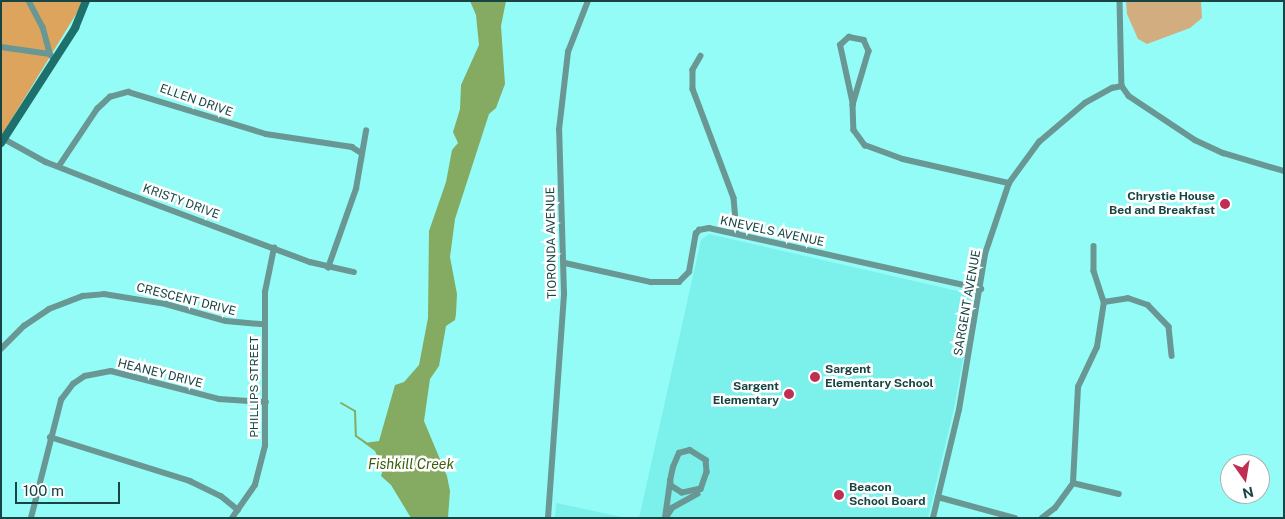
<!DOCTYPE html>
<style>
body{margin:0}
#map{position:relative;width:1285px;height:519px;overflow:hidden;background:#94fcf7;font-family:"Public Sans",sans-serif}
div>[style]{position:absolute}
[style*='--x']{left:calc(var(--x)*1px);top:calc(var(--y)*1px);width:calc(var(--w)*1px);rotate:calc(var(--a)*1deg)}
.built>*{inset:0;background:#7cf0eb}
.green>*{inset:0;background:#d2ad80}
.forest>*{inset:0;background:#dda45d}
.water>*{inset:0;background:#84ab61}
.stream>*{height:2px;margin:-1px;padding:0 1px;transform-origin:1px;border-radius:1px;background:#84ab61}
.minor>*{height:5.5px;margin:-2.75px;padding:0 2.75px;transform-origin:2.75px;border-radius:2.75px;background:#699794}
.secondary>*{height:8px;margin:-4px;padding:0 4px;transform-origin:4px;border-radius:4px;background:#1e706d}
.dots>*{width:14px;height:14px;translate:-50% -50%;box-sizing:border-box;border:2px solid #fff;border-radius:50%}
span{translate:-50% -50%;white-space:nowrap;text-align:center;line-height:1.15;-webkit-text-stroke:5px #fff;paint-order:stroke}
.street-label{font-size:12px;color:#184543}
.poi-label{font-size:12px;color:#184543;font-weight:700}
.right{translate:-100% -50%;text-align:right}
.left{translate:0 -50%;text-align:left}
.water-label{font-size:14px;color:#395d0c;font-style:italic}
.frame{position:absolute;inset:0;border:2px solid #184543;pointer-events:none}
.north{position:absolute;left:1220px;top:454px;width:50px;height:50px;box-sizing:border-box;background:#fff;border:1px solid #a3b5b4;border-radius:50%;rotate:167deg;font-size:14px;font-weight:700;line-height:20px;text-align:center;color:#184543}
.north::after{content:'';display:block;margin:auto;width:18px;height:22px;background:#bf2f53;clip-path:polygon(50% 0,100% 100%,50% 72%,0 100%)}
.scale{position:absolute;left:15px;top:482px;width:105px;height:22px;box-sizing:border-box;border:2px solid #184543;border-top:0;padding-left:6px;font-size:15px;line-height:18px;white-space:nowrap;color:#184543;-webkit-text-stroke:4px #fff;paint-order:stroke}
</style>
<div id="map">
<div class="built">
<div style="clip-path:polygon(709px 234px,975px 295px,954px 408px,928px 518px,639px 518px,701px 240px)"></div>
<div style="clip-path:polygon(556px 503px,627px 518px,555px 518px)"></div>
</div>
<div class="green">
<div style="clip-path:polygon(1126px 1px,1201px 1px,1202px 18px,1190px 28px,1147px 44px,1138px 39px,1127px 14px)"></div>
</div>
<div class="forest">
<div style="clip-path:polygon(1px 1px,84px 1px,2px 135px,1px 134px)"></div>
</div>
<div class="water">
<div style="clip-path:polygon(470px 1px,506px 1px,501px 26px,505px 84px,496px 108px,489px 114px,455px 219px,450px 257px,457px 294px,456px 314px,455px 320px,446px 326px,439px 366px,430px 379px,424px 421px,447px 476px,450px 491px,448px 518px,411px 518px,391px 485px,381px 476px,383px 469px,375px 451px,364px 443px,379px 441px,395px 385px,404px 382px,419px 365px,428px 318px,429px 231px,446px 182px,452px 150px,458px 143px,453px 132px,460px 109px,461px 85px,479px 45px,476px 15px)"></div>
</div>
<div class="stream">
<div style="--x:341;--y:403;--w:16;--a:30"></div>
<div style="--x:355;--y:411;--w:25;--a:88"></div>
<div style="--x:356;--y:436;--w:12;--a:35"></div>
</div>
<div class="minor">
<div style="--x:29;--y:1;--w:30;--a:62"></div>
<div style="--x:43;--y:27;--w:28;--a:75"></div>
<div style="--x:50;--y:54;--w:8;--a:50"></div>
<div style="--x:1120;--y:1;--w:85;--a:88.7"></div>
<div style="--x:1122;--y:86;--w:12;--a:55"></div>
<div style="--x:1129;--y:96;--w:79;--a:33.7"></div>
<div style="--x:1195;--y:140;--w:31;--a:25"></div>
<div style="--x:1223;--y:153;--w:64;--a:16.4"></div>
<div style="--x:849;--y:37;--w:15;--a:11"></div>
<div style="--x:864;--y:40;--w:12;--a:66"></div>
<div style="--x:869;--y:51;--w:56;--a:106.5"></div>
<div style="--x:853;--y:105;--w:61;--a:-102.2"></div>
<div style="--x:840;--y:45;--w:12;--a:-42"></div>
<div style="--x:1;--y:47;--w:49;--a:8.1"></div>
<div style="--x:701;--y:56;--w:16;--a:120"></div>
<div style="--x:693;--y:70;--w:19;--a:90"></div>
<div style="--x:693;--y:89;--w:116;--a:69.4"></div>
<div style="--x:734;--y:198;--w:36;--a:85"></div>
<div style="--x:853;--y:105;--w:25;--a:88"></div>
<div style="--x:854;--y:130;--w:19;--a:54"></div>
<div style="--x:865;--y:145;--w:40;--a:20.2"></div>
<div style="--x:903;--y:159;--w:109;--a:12.8"></div>
<div style="--x:4;--y:139;--w:48;--a:28.7"></div>
<div style="--x:46;--y:162;--w:79;--a:21.4"></div>
<div style="--x:120;--y:191;--w:203;--a:20.5"></div>
<div style="--x:310;--y:262;--w:45;--a:12.8"></div>
<div style="--x:59;--y:166;--w:69;--a:-56.3"></div>
<div style="--x:97;--y:109;--w:18;--a:-43"></div>
<div style="--x:110;--y:97;--w:19;--a:-16"></div>
<div style="--x:128;--y:92;--w:144;--a:16.9"></div>
<div style="--x:266;--y:134;--w:87;--a:8.6"></div>
<div style="--x:352;--y:147;--w:9;--a:32"></div>
<div style="--x:1094;--y:246;--w:25;--a:90"></div>
<div style="--x:1094;--y:271;--w:33;--a:72"></div>
<div style="--x:565;--y:263;--w:88;--a:12.5"></div>
<div style="--x:651;--y:282;--w:28;--a:0"></div>
<div style="--x:679;--y:282;--w:14;--a:-45"></div>
<div style="--x:689;--y:272;--w:39;--a:-80"></div>
<div style="--x:696;--y:234;--w:5;--a:-53"></div>
<div style="--x:699;--y:230;--w:10;--a:-11"></div>
<div style="--x:709;--y:228;--w:279;--a:12.6"></div>
<div style="--x:328;--y:268;--w:84;--a:-70.5"></div>
<div style="--x:356;--y:189;--w:59;--a:-80.2"></div>
<div style="--x:1;--y:349;--w:33;--a:-45"></div>
<div style="--x:24;--y:326;--w:30;--a:-34"></div>
<div style="--x:49;--y:309;--w:36;--a:-21"></div>
<div style="--x:83;--y:296;--w:21;--a:-5"></div>
<div style="--x:104;--y:294;--w:63;--a:9.2"></div>
<div style="--x:166;--y:304;--w:62;--a:15.8"></div>
<div style="--x:226;--y:321;--w:38;--a:5"></div>
<div style="--x:50;--y:437;--w:147;--a:17.4"></div>
<div style="--x:190;--y:481;--w:34;--a:26"></div>
<div style="--x:221;--y:496;--w:22;--a:39"></div>
<div style="--x:1073;--y:483;--w:47;--a:13.4"></div>
<div style="--x:938;--y:497;--w:80;--a:15.3"></div>
<div style="--x:667;--y:516;--w:9;--a:-58"></div>
<div style="--x:672;--y:508;--w:29;--a:-29"></div>
<div style="--x:31;--y:518;--w:122;--a:-75.7"></div>
<div style="--x:61;--y:400;--w:20;--a:-53"></div>
<div style="--x:73;--y:384;--w:14;--a:-34"></div>
<div style="--x:85;--y:376;--w:26;--a:-11"></div>
<div style="--x:111;--y:371;--w:112;--a:14.5"></div>
<div style="--x:219;--y:399;--w:47;--a:3.7"></div>
<div style="--x:232;--y:518;--w:40;--a:-55.1"></div>
<div style="--x:255;--y:485;--w:40;--a:-75.6"></div>
<div style="--x:265;--y:446;--w:154;--a:-90"></div>
<div style="--x:265;--y:292;--w:45;--a:-78.4"></div>
<div style="--x:548;--y:518;--w:225;--a:-85.9"></div>
<div style="--x:564;--y:294;--w:164;--a:-91.7"></div>
<div style="--x:559;--y:130;--w:79;--a:-83.4"></div>
<div style="--x:568;--y:52;--w:55;--a:-68.6"></div>
<div style="--x:665;--y:518;--w:37;--a:-82"></div>
<div style="--x:670;--y:481;--w:14;--a:-78"></div>
<div style="--x:673;--y:467;--w:15;--a:-67"></div>
<div style="--x:679;--y:453;--w:11;--a:-15"></div>
<div style="--x:690;--y:450;--w:19;--a:32"></div>
<div style="--x:706;--y:460;--w:12;--a:85"></div>
<div style="--x:707;--y:472;--w:18;--a:109"></div>
<div style="--x:701;--y:489;--w:19;--a:168"></div>
<div style="--x:682;--y:493;--w:13;--a:-148"></div>
<div style="--x:671;--y:486;--w:5;--a:-101"></div>
<div style="--x:933;--y:518;--w:111;--a:-76.5"></div>
<div style="--x:959;--y:410;--w:158;--a:-80.5"></div>
<div style="--x:985;--y:254;--w:75;--a:-71.3"></div>
<div style="--x:1009;--y:183;--w:51;--a:-53.8"></div>
<div style="--x:1039;--y:142;--w:60;--a:-40.3"></div>
<div style="--x:1085;--y:103;--w:31;--a:-29"></div>
<div style="--x:1112;--y:88;--w:10;--a:-11"></div>
<div style="--x:1042;--y:518;--w:16;--a:-38"></div>
<div style="--x:1055;--y:508;--w:31;--a:-54"></div>
<div style="--x:1073;--y:483;--w:96;--a:-87"></div>
<div style="--x:1078;--y:387;--w:44;--a:-64.6"></div>
<div style="--x:1097;--y:347;--w:46;--a:-81.2"></div>
<div style="--x:1104;--y:302;--w:24;--a:-9"></div>
<div style="--x:1128;--y:298;--w:21;--a:19"></div>
<div style="--x:1148;--y:305;--w:30;--a:46"></div>
<div style="--x:1169;--y:327;--w:29;--a:84"></div>
</div>
<div class="secondary">
<div style="--x:1;--y:143;--w:137;--a:-57.2"></div>
<div style="--x:75;--y:28;--w:29;--a:-68"></div>
</div>
<div class="dots">
<div style="left:1225px;top:204px;background:#bf2f53"></div>
<div style="left:815px;top:377px;background:#bf2f53"></div>
<div style="left:789px;top:394px;background:#bf2f53"></div>
<div style="left:839px;top:495px;background:#bf2f53"></div>
</div>
<div class="street-label">
<span style="left:196px;top:101px;rotate:19deg">ELLEN DRIVE</span>
<span style="left:181px;top:202px;rotate:20deg">KRISTY DRIVE</span>
<span style="left:772px;top:232px;rotate:12deg">KNEVELS AVENUE</span>
<span style="left:552px;top:243px;rotate:-91deg">TIORONDA AVENUE</span>
<span style="left:186px;top:300px;rotate:14deg">CRESCENT DRIVE</span>
<span style="left:968px;top:303px;rotate:-80deg">SARGENT AVENUE</span>
<span style="left:160px;top:374px;rotate:14deg">HEANEY DRIVE</span>
<span style="left:255px;top:387px;rotate:-90deg">PHILLIPS STREET</span>
</div>
<div class="poi-label">
<span class="right" style="left:1215px;top:204px">Chrystie House<br>Bed and Breakfast</span>
<span class="left" style="left:825px;top:377px">Sargent<br>Elementary School</span>
<span class="right" style="left:779px;top:394px">Sargent<br>Elementary</span>
<span class="left" style="left:849px;top:495px">Beacon<br>School Board</span>
</div>
<div class="water-label">
<span style="left:411px;top:464px">Fishkill Creek</span>
</div>
<div class="frame"></div>
<div class="north">N</div>
<div class="scale">100 m</div>
</div>
